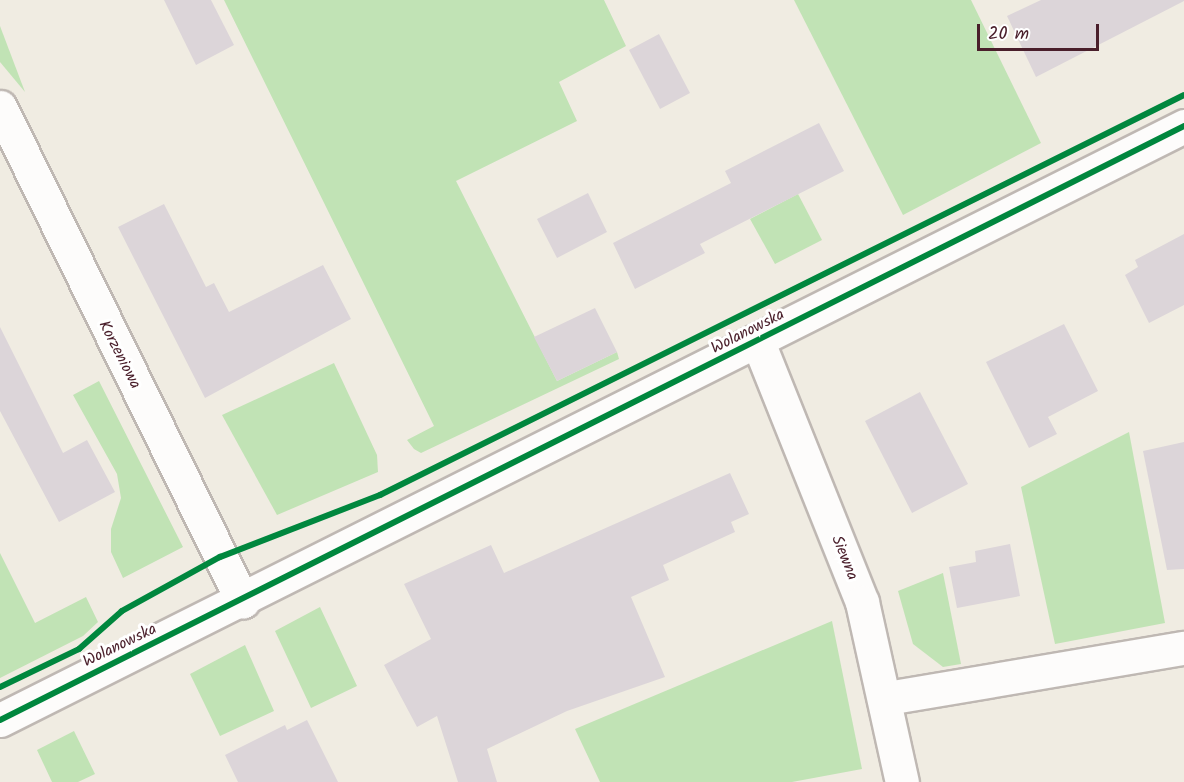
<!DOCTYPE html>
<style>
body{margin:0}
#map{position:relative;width:1184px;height:782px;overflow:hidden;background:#f0ece2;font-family:Kalam,sans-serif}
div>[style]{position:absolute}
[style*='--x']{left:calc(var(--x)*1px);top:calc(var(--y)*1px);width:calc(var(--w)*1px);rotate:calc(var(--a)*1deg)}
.green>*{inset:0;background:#c1e3b5}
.building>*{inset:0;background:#dcd5d9}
.roads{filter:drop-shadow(2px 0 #bfb8b3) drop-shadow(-2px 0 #bfb8b3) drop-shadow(0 2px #bfb8b3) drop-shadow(0 -2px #bfb8b3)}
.street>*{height:33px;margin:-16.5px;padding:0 16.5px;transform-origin:16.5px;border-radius:16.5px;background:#fdfcfb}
.secondary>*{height:33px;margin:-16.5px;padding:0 16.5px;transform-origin:16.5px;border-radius:16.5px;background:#fdfcfb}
.cycleway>*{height:6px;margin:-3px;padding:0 3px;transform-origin:3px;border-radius:3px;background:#00873e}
span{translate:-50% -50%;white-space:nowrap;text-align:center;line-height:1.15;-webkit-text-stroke:6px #fff;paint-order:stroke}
.street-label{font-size:16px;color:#4a1f2b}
.scale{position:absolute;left:977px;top:24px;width:122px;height:27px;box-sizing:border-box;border:3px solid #4a1f2b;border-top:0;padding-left:8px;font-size:18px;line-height:21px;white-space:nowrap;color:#4a1f2b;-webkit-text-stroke:4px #fff;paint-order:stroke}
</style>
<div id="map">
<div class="green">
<div style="clip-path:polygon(224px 0,604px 0,626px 46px,559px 82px,577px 121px,456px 181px,557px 381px,617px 352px,619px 359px,421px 453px,414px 449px,407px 440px,434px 426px)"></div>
<div style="clip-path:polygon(794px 0,971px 0,1041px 143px,903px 215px)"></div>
<div style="clip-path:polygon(0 26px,25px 92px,0 62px)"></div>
<div style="clip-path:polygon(798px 194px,822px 240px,775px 264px,750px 219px)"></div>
<div style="clip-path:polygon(334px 363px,377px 455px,378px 472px,277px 515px,222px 415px)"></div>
<div style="clip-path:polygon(99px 381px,183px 547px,123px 578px,111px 552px,111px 529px,121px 498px,117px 474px,73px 395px)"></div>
<div style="clip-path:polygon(1129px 432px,1165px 623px,1055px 644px,1021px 487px)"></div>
<div style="clip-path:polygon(0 553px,35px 623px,86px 597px,98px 622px,83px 636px,0 678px)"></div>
<div style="clip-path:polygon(943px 573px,961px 664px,943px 667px,913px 644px,898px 591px)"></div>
<div style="clip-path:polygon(320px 607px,357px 686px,311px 708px,275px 631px)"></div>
<div style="clip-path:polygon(832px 621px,862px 769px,792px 782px,600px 782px,575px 729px)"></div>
<div style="clip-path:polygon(245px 645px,274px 711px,220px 736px,190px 674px)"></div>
<div style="clip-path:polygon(74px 731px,95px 774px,78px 782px,52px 782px,37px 750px)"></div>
</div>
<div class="building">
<div style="clip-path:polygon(164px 0,211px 0,234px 45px,196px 65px)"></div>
<div style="clip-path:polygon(1041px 0,1184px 0,1184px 1px,1036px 77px,1007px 16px)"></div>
<div style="clip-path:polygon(659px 34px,690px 93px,660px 109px,629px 50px)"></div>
<div style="clip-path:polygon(819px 123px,844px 171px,700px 244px,705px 253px,635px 289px,613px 243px,731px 183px,725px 171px)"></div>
<div style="clip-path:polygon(588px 193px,607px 232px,557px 258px,537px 219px)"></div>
<div style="clip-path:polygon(164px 204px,206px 287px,214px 283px,229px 312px,323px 265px,351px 319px,205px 398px,118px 227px)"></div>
<div style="clip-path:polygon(1184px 234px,1184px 305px,1149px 323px,1125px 275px,1138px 267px,1135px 260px)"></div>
<div style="clip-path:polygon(595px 308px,617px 352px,557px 381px,534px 337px)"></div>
<div style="clip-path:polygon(1064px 324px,1098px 391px,1048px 417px,1057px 434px,1029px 448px,986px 362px)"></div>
<div style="clip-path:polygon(0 327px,63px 453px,87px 440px,115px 492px,59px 522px,0 411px)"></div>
<div style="clip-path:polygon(920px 392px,968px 484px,912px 513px,865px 421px)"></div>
<div style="clip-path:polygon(1184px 442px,1184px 569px,1167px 570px,1143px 451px)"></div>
<div style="clip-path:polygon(730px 473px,749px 514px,731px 522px,735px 532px,663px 565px,669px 580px,631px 597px,665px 677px,567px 711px,487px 749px,497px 782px,458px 782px,437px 716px,417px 727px,384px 665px,431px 639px,404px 584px,491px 545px,504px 573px)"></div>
<div style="clip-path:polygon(1010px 544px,1020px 596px,957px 608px,949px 567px,976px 562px,975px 551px)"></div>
<div style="clip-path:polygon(307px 720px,338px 782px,238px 782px,225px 755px,285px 725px,287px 730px)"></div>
</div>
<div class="roads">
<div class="street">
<div style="--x:0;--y:107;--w:551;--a:63.85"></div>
<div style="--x:758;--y:342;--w:280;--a:68.2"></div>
<div style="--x:862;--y:602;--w:184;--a:77.5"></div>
<div style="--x:887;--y:698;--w:301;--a:-9.6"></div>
</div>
<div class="secondary">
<div style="--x:0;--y:720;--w:1325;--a:-26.64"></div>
</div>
</div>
<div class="cycleway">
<div style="--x:0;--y:687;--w:88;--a:-25.7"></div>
<div style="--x:79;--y:649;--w:57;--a:-41.5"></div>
<div style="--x:122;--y:611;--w:112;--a:-28.9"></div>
<div style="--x:220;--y:557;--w:172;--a:-21.2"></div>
<div style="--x:380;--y:495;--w:898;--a:-26.45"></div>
<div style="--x:0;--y:720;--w:1325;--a:-26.64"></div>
</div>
<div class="street-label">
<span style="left:748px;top:332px;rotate:-27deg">Wolanowska</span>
<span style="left:119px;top:355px;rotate:63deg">Korzeniowa</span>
<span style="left:844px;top:558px;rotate:68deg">Siewna</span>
<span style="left:120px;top:646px;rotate:-26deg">Wolanowska</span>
</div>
<div class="scale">20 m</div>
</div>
